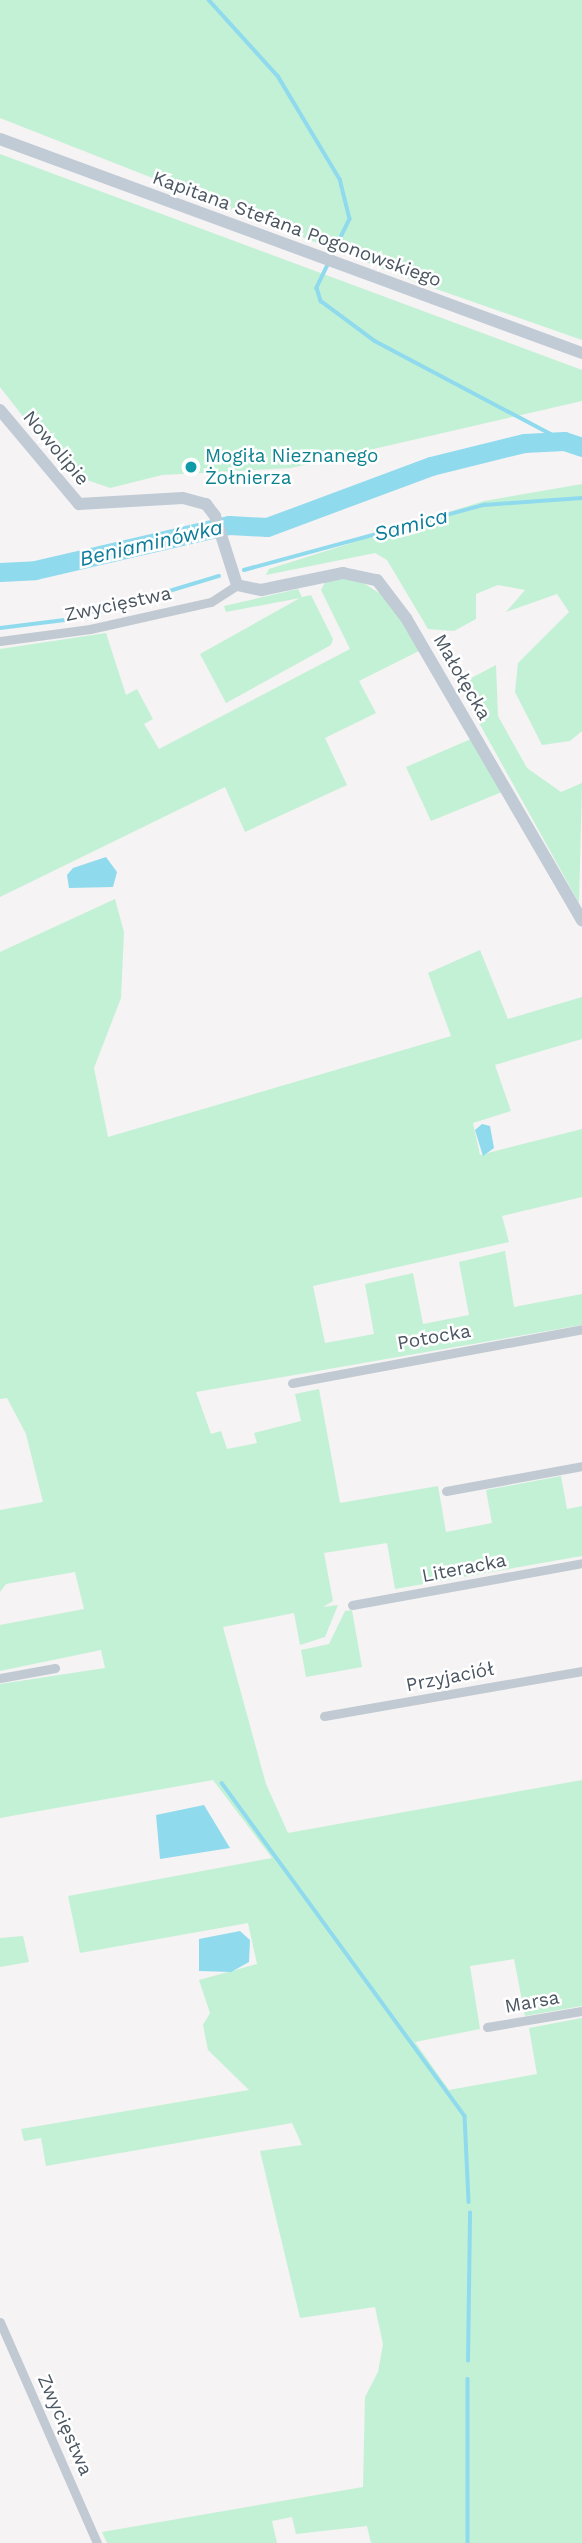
<!DOCTYPE html>
<meta charset="utf-8">
<style>
body{margin:0}
#map{position:relative;width:582px;height:2543px;overflow:hidden;background:#f5f3f3;font-family:"Work Sans",sans-serif}
div>[style]{position:absolute}
[style*='--x']{left:calc(var(--x)*1px);top:calc(var(--y)*1px);width:calc(var(--w)*1px);rotate:calc(var(--a)*1deg)}
.green>*{inset:0;background:#c3f1d5}
.water>*{inset:0;background:#90daee}
.stream>*{height:3.5px;margin:-1.75px;padding:0 1.75px;transform-origin:1.75px;border-radius:1.75px;background:#90daee}
.river>*{height:19px;margin:-9.5px;padding:0 9.5px;transform-origin:9.5px;border-radius:9.5px;background:#90daee}
.street>*{height:9px;margin:-4.5px;padding:0 4.5px;transform-origin:4.5px;border-radius:4.5px;background:#c1cad2}
.secondary>*{height:12px;margin:-6px;padding:0 6px;transform-origin:6px;border-radius:6px;background:#c1cbd6}
.dots>*{width:19px;height:19px;translate:-50% -50%;box-sizing:border-box;border:4px solid #fff;border-radius:50%}
span{translate:-50% -50%;white-space:nowrap;text-align:center;line-height:1.15;-webkit-text-stroke:5px #fff;paint-order:stroke}
.street-label{font-size:19px;color:#4a5661}
.culture-label{font-size:19px;color:#0d838f}
.left{translate:0 -50%;text-align:left}
.water-label{font-size:21px;color:#0c7c9b;font-style:italic}
</style>
<div id="map">
<div class="green">
<div style="clip-path:polygon(0 0,582px 0,582px 340px,419px 283px,0 118px)"></div>
<div style="clip-path:polygon(0 154px,582px 370px,582px 401px,291px 468px,162px 475px,110px 488px,67px 473px,0 387px)"></div>
<div style="clip-path:polygon(582px 484px,582px 731px,570px 741px,542px 745px,515px 692px,518px 663px,569px 612px,557px 594px,506px 612px,525px 590px,498px 585px,476px 594px,476px 619px,454px 631px,428px 629px,387px 560px,375px 553px,266px 575px,269px 569px,484px 501px)"></div>
<div style="clip-path:polygon(354px 577px,387px 598px,419px 651px,359px 681px,376px 713px,325px 738px,347px 785px,245px 832px,225px 787px,0 897px,0 649px,106px 633px,126px 695px,137px 689px,153px 719px,144px 724px,159px 749px,350px 649px,321px 590px,325px 582px)"></div>
<div style="clip-path:polygon(298px 589px,302px 597px,311px 595px,333px 639px,331px 645px,226px 703px,200px 654px,300px 598px,226px 612px,224px 606px)"></div>
<div style="clip-path:polygon(496px 665px,498px 716px,527px 768px,561px 792px,582px 783px,579px 903px,458px 685px)"></div>
<div style="clip-path:polygon(471px 739px,502px 792px,431px 821px,406px 767px)"></div>
<div style="clip-path:polygon(115px 899px,124px 932px,121px 998px,94px 1068px,108px 1137px,451px 1036px,428px 973px,480px 950px,508px 1019px,582px 997px,582px 1039px,495px 1065px,511px 1111px,473px 1123px,480px 1155px,582px 1129px,582px 1197px,502px 1216px,509px 1242px,313px 1286px,325px 1343px,374px 1334px,365px 1284px,413px 1273px,423px 1324px,469px 1315px,459px 1262px,505px 1251px,514px 1307px,582px 1294px,582px 1325px,196px 1392px,211px 1434px,221px 1431px,227px 1449px,257px 1443px,254px 1433px,301px 1421px,295px 1394px,319px 1389px,340px 1503px,438px 1486px,446px 1532px,492px 1523px,486px 1490px,561px 1476px,567px 1509px,582px 1506px,582px 1556px,395px 1589px,387px 1543px,324px 1553px,333px 1601px,323px 1607px,338px 1605px,325px 1637px,300px 1645px,294px 1613px,223px 1627px,266px 1784px,288px 1833px,582px 1780px,582px 2006px,525px 2016px,514px 1959px,470px 1966px,480px 2029px,415px 2042px,449px 2090px,537px 2074px,529px 2028px,582px 2018px,582px 2543px,371px 2543px,367px 2526px,296px 2534px,292px 2517px,272px 2521px,277px 2543px,107px 2543px,102px 2532px,363px 2487px,365px 2397px,378px 2372px,383px 2344px,375px 2307px,300px 2318px,260px 2151px,302px 2145px,292px 2123px,46px 2166px,41px 2138px,24px 2141px,21px 2129px,249px 2090px,208px 2050px,203px 2025px,210px 2013px,199px 1980px,257px 1964px,248px 1923px,80px 1953px,68px 1896px,272px 1858px,213px 1780px,0 1818px,0 1684px,105px 1668px,101px 1650px,0 1671px,0 1625px,84px 1609px,75px 1572px,6px 1584px,0 1592px,0 1510px,43px 1502px,26px 1434px,7px 1398px,0 1399px,0 952px)"></div>
<div style="clip-path:polygon(352px 1610px,362px 1667px,306px 1677px,301px 1650px,329px 1644px,345px 1611px)"></div>
<div style="clip-path:polygon(23px 1936px,29px 1962px,0 1967px,0 1938px)"></div>
</div>
<div class="water">
<div style="clip-path:polygon(106px 857px,117px 872px,113px 887px,69px 888px,67px 875px,73px 868px)"></div>
<div style="clip-path:polygon(482px 1124px,490px 1126px,494px 1148px,483px 1156px,475px 1130px)"></div>
<div style="clip-path:polygon(204px 1805px,230px 1848px,160px 1859px,156px 1815px)"></div>
<div style="clip-path:polygon(240px 1931px,250px 1940px,249px 1962px,231px 1972px,199px 1971px,199px 1939px)"></div>
</div>
<div class="stream">
<div style="--x:209;--y:0;--w:103;--a:47.8"></div>
<div style="--x:278;--y:76;--w:120;--a:59"></div>
<div style="--x:340;--y:179;--w:41;--a:76"></div>
<div style="--x:350;--y:219;--w:41;--a:115.9"></div>
<div style="--x:329;--y:263;--w:28;--a:116"></div>
<div style="--x:317;--y:288;--w:14;--a:73"></div>
<div style="--x:321;--y:301;--w:67;--a:36.5"></div>
<div style="--x:375;--y:341;--w:214;--a:27.9"></div>
<div style="--x:244;--y:570;--w:249;--a:-15.2"></div>
<div style="--x:484;--y:505;--w:98;--a:-4.1"></div>
<div style="--x:0;--y:628;--w:81;--a:-7.1"></div>
<div style="--x:80;--y:618;--w:145;--a:-16.8"></div>
<div style="--x:222;--y:1783;--w:412;--a:53.9"></div>
<div style="--x:465;--y:2116;--w:86;--a:87.3"></div>
<div style="--x:468;--y:2361;--w:148;--a:-89.2"></div>
<div style="--x:468;--y:2379;--w:164;--a:90"></div>
</div>
<div class="river">
<div style="--x:0;--y:572;--w:35;--a:-3"></div>
<div style="--x:35;--y:570;--w:199;--a:-13.1"></div>
<div style="--x:229;--y:525;--w:38;--a:3"></div>
<div style="--x:267;--y:527;--w:175;--a:-20.4"></div>
<div style="--x:431;--y:466;--w:96;--a:-13.9"></div>
<div style="--x:524;--y:443;--w:40;--a:-2.9"></div>
<div style="--x:564;--y:441;--w:19;--a:18"></div>
</div>
<div class="street">
<div style="--x:0;--y:641;--w:91;--a:-7.6"></div>
<div style="--x:90;--y:629;--w:124;--a:-12.6"></div>
<div style="--x:211;--y:602;--w:31;--a:-33"></div>
<div style="--x:292;--y:1383;--w:295;--a:-10.5"></div>
<div style="--x:446;--y:1491;--w:138;--a:-10.4"></div>
<div style="--x:352;--y:1605;--w:234;--a:-10.3"></div>
<div style="--x:0;--y:1678;--w:56;--a:-10.3"></div>
<div style="--x:324;--y:1716;--w:262;--a:-9.9"></div>
<div style="--x:487;--y:2027;--w:96;--a:-9.6"></div>
<div style="--x:0;--y:2322;--w:241;--a:66.3"></div>
</div>
<div class="secondary">
<div style="--x:0;--y:139;--w:620;--a:20.19"></div>
<div style="--x:0;--y:410;--w:123;--a:50"></div>
<div style="--x:79;--y:504;--w:104;--a:-3.3"></div>
<div style="--x:183;--y:498;--w:24;--a:15"></div>
<div style="--x:206;--y:504;--w:15;--a:53"></div>
<div style="--x:215;--y:516;--w:72;--a:72.3"></div>
<div style="--x:237;--y:585;--w:25;--a:12"></div>
<div style="--x:261;--y:590;--w:84;--a:-11.7"></div>
<div style="--x:343;--y:573;--w:35;--a:12"></div>
<div style="--x:377;--y:580;--w:48;--a:52.7"></div>
<div style="--x:406;--y:618;--w:350;--a:59.8"></div>
</div>
<div class="dots">
<div style="left:191px;top:467px;background:#0f9aa8"></div>
</div>
<div class="street-label">
<span style="left:297px;top:229px;rotate:20deg">Kapitana Stefana Pogonowskiego</span>
<span style="left:56px;top:448px;rotate:50deg">Nowolipie</span>
<span style="left:118px;top:604px;rotate:-12deg">Zwycięstwa</span>
<span style="left:462px;top:677px;rotate:60deg">Małołęcka</span>
<span style="left:434px;top:1337px;rotate:-10deg">Potocka</span>
<span style="left:464px;top:1568px;rotate:-11deg">Literacka</span>
<span style="left:450px;top:1677px;rotate:-11deg">Przyjaciół</span>
<span style="left:532px;top:2002px;rotate:-10deg">Marsa</span>
<span style="left:65px;top:2425px;rotate:66deg">Zwycięstwa</span>
</div>
<div class="culture-label">
<span class="left" style="left:205px;top:467px">Mogiła Nieznanego<br>Żołnierza</span>
</div>
<div class="water-label">
<span style="left:411px;top:525px;rotate:-15deg">Samica</span>
<span style="left:151px;top:543px;rotate:-13deg">Beniaminówka</span>
</div>
</div>
